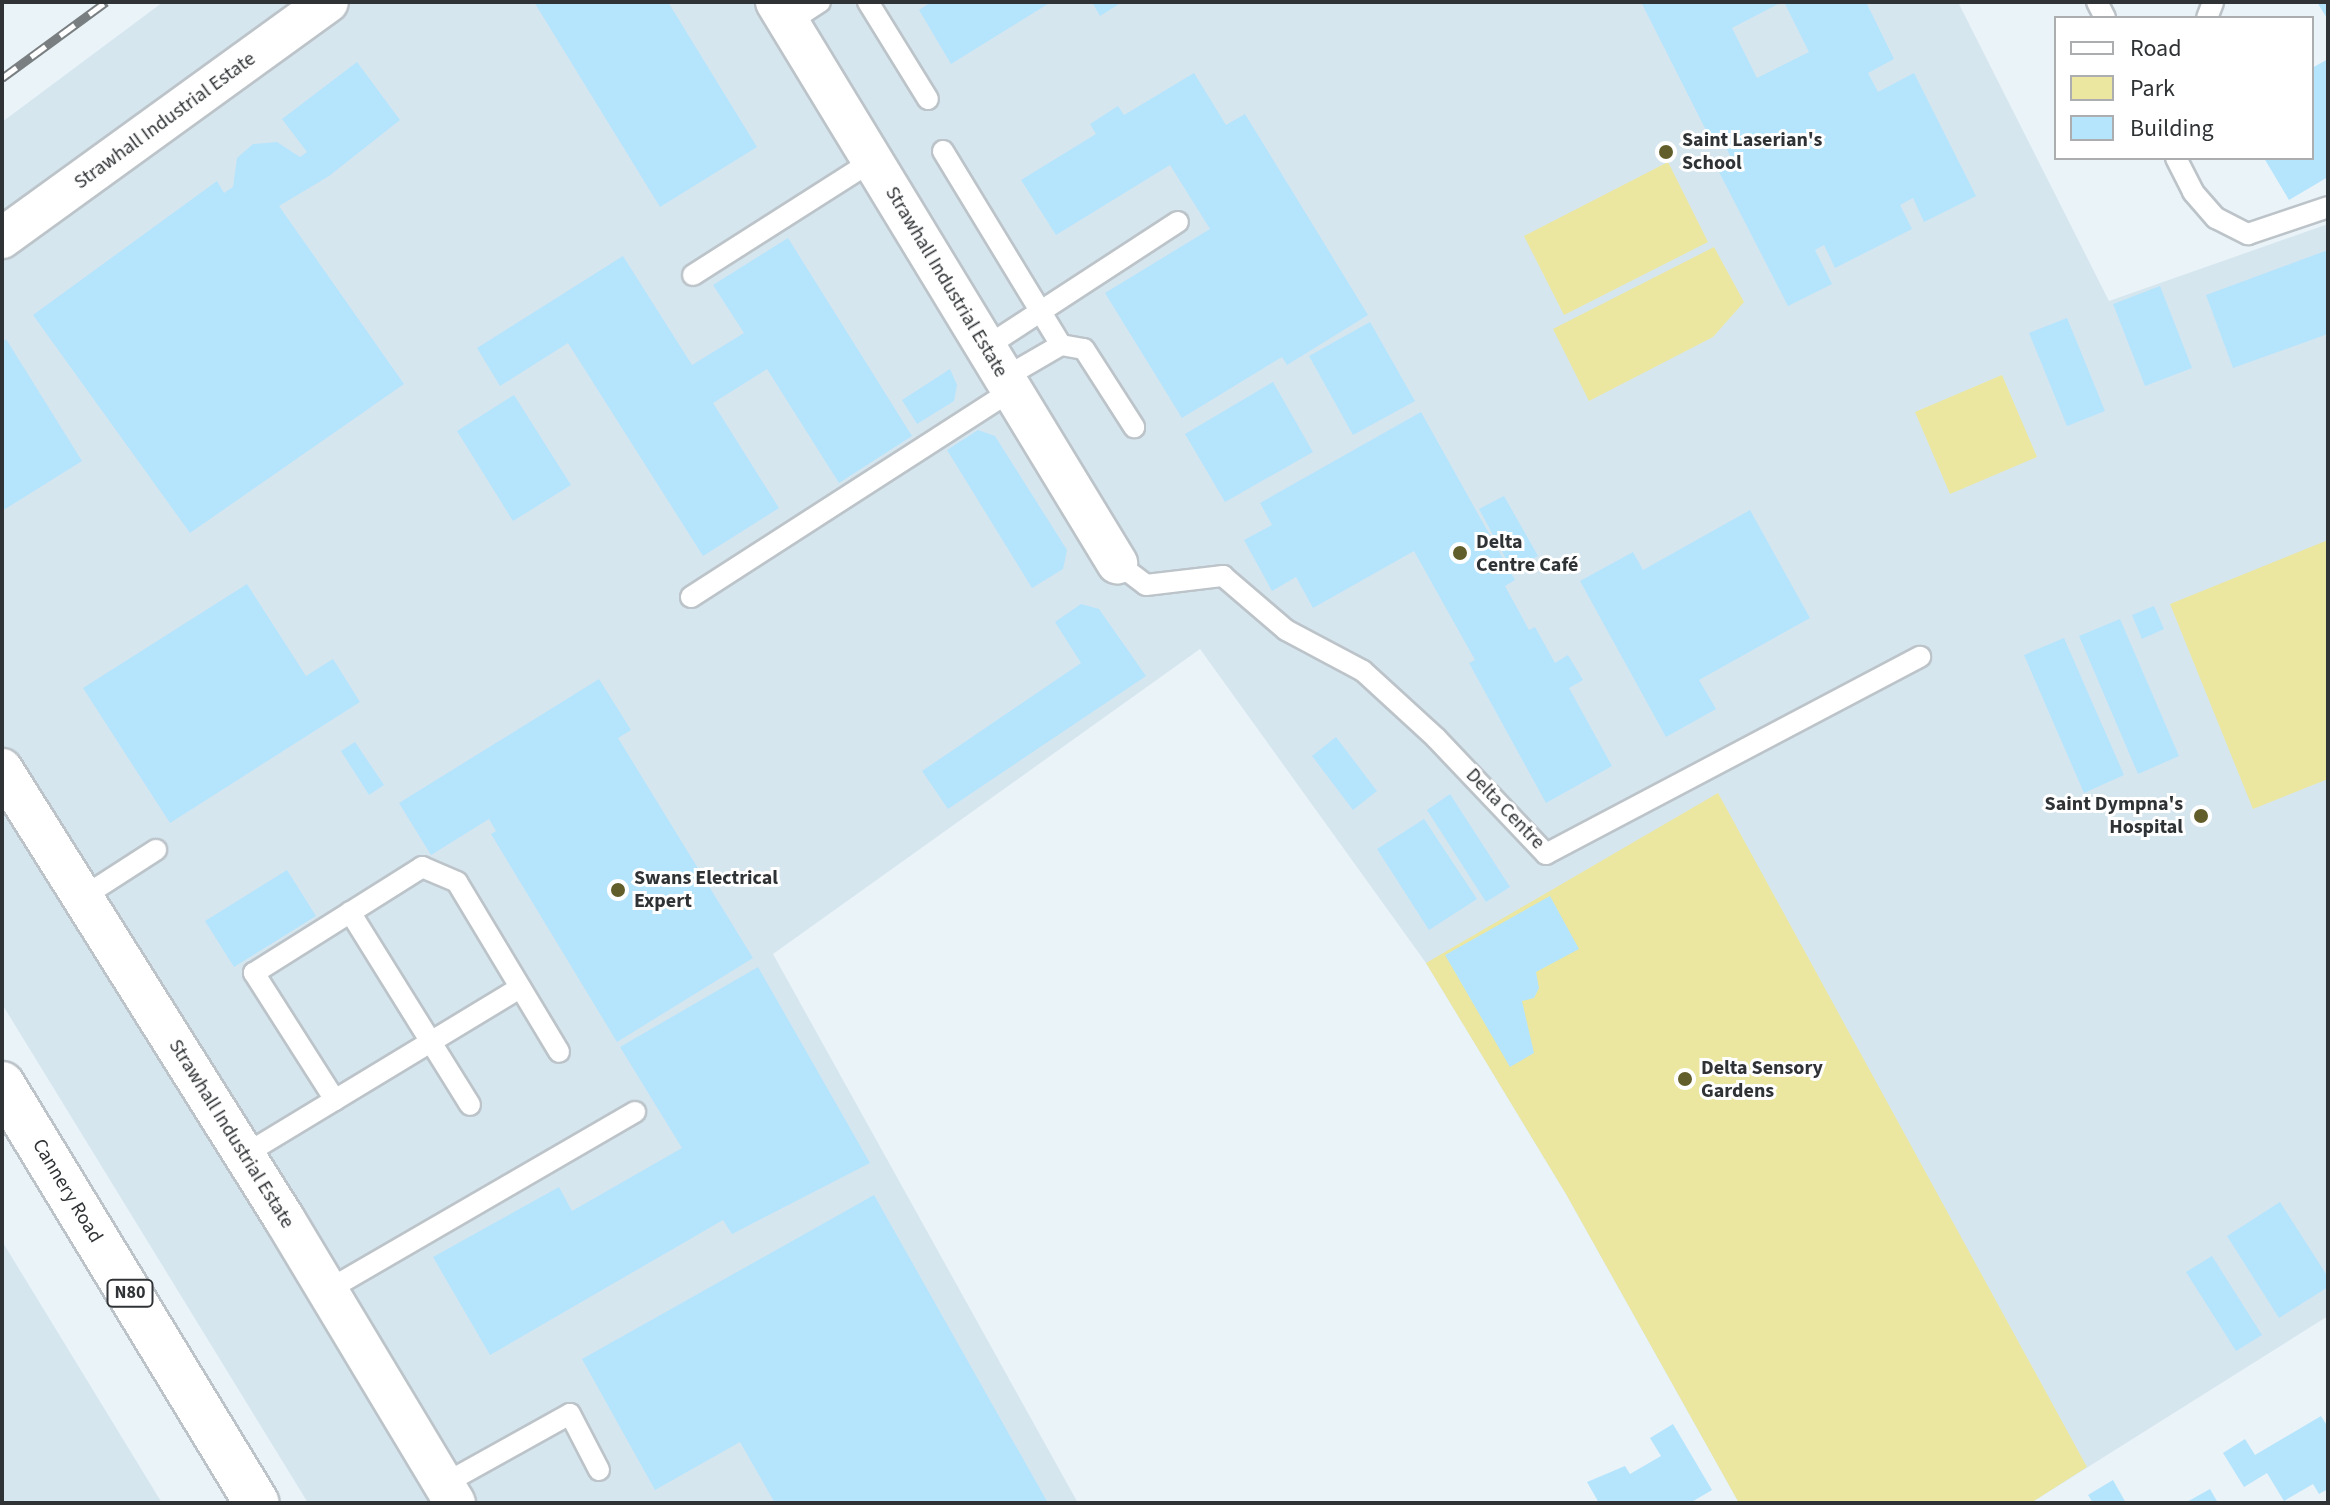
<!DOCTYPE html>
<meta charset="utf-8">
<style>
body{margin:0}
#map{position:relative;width:2330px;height:1505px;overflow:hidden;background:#eaf3f8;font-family:"Source Sans 3",sans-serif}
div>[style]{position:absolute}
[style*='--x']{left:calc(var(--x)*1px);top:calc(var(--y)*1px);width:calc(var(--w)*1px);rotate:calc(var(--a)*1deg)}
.built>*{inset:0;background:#d6e6ef}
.green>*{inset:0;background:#ebe7a0}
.building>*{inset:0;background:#b5e4fd}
.roads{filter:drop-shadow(2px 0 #bcc4c9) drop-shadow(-2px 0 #bcc4c9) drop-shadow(0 2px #bcc4c9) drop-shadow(0 -2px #bcc4c9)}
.lane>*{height:20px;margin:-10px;padding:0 10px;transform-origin:10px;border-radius:10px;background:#fff}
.street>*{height:40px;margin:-20px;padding:0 20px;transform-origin:20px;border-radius:20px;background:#fff}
.primary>*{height:44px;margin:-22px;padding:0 22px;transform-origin:22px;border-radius:22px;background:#fff}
.rail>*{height:9px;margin-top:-4.5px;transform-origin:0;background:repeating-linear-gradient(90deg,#fff 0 18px,#797e81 0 36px);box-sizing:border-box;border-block:2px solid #797e81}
.dots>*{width:22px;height:22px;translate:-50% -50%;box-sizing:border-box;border:4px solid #fff;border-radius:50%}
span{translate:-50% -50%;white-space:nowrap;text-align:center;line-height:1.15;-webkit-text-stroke:6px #fff;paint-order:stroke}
.shield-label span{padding:2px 6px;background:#fff;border:2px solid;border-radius:6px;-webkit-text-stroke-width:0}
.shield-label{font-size:18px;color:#303335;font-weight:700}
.street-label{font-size:20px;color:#303335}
.poi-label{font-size:20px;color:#303335;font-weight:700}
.left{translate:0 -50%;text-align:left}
.right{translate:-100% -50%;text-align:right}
.frame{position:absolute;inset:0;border:4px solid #303335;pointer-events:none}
.legend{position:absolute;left:2054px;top:16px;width:260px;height:144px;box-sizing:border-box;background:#fff;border:2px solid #acadae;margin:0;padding:10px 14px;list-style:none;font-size:24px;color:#303335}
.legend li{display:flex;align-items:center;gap:16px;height:40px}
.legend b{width:40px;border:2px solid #acadae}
</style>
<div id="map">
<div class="built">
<div style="clip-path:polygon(163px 2px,1958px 2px,2109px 301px,2328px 224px,2328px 1316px,2031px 1503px,1739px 1503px,1566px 1194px,1426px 963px,1200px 649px,773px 954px,1078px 1503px,308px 1503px,2px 1004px,2px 122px)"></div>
<div style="clip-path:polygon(2px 1241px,162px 1503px,2px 1503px)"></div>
</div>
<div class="green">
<div style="clip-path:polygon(1668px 162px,1708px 242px,1564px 315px,1524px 236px)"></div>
<div style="clip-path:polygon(1714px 247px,1744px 302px,1713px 337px,1589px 401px,1553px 329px)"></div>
<div style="clip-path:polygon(2002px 375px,2037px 457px,1950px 494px,1915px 412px)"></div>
<div style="clip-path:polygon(2328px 540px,2328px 779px,2253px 809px,2170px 604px)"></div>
<div style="clip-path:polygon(1718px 793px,2087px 1467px,2031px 1503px,1739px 1503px,1566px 1194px,1426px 963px)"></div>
</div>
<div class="building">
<div style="clip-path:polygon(534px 2px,668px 2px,757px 147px,660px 207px)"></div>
<div style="clip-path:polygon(931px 2px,1051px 2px,951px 64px,919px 10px)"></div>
<div style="clip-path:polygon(1092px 2px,1122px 2px,1100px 16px)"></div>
<div style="clip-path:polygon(1641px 2px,1782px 2px,1732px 28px,1757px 78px,1809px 52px,1784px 2px,1866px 2px,1894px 59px,1868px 73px,1878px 92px,1914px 73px,1976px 196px,1924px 222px,1913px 198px,1900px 205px,1912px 229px,1835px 268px,1824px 245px,1815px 250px,1832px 284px,1788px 306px,1717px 168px,1732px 160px,1724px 143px,1715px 148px)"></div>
<div style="clip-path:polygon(2317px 2px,2328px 2px,2328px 20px)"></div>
<div style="clip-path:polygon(2328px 59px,2328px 177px,2289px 200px,2264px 158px,2312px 158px,2312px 68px)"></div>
<div style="clip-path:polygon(357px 62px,400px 120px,329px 176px,279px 206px,404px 384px,190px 533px,33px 315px,217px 181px,224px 193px,233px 187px,237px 158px,253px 144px,277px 142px,300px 157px,307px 152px,282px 119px)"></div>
<div style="clip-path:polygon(1194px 73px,1226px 125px,1245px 114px,1368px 315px,1287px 365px,1282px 357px,1182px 418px,1105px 293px,1210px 229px,1170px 165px,1056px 235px,1021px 180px,1096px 134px,1090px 124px,1118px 106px,1124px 115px)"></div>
<div style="clip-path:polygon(788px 238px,912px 436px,839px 483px,767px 369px,713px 403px,779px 508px,703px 556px,568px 343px,500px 386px,477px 348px,623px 256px,692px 365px,744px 333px,713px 285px)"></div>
<div style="clip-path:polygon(2328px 250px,2328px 334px,2233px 368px,2206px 295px)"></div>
<div style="clip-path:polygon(2160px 286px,2192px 368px,2145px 386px,2113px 304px)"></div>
<div style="clip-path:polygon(2067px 318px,2105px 411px,2067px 426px,2029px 333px)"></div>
<div style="clip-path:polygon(1370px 322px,1415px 401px,1353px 435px,1309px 356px)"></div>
<div style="clip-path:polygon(6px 339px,82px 461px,2px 511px,2px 342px)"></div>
<div style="clip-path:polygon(950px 369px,957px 385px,954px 401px,917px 424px,902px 400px)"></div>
<div style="clip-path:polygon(1273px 382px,1313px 452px,1225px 502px,1185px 434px)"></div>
<div style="clip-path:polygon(514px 395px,571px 485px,513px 521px,457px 431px)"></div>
<div style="clip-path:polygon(1421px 412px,1515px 580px,1505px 586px,1529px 630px,1535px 627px,1555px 663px,1568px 655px,1583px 680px,1569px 688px,1612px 766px,1546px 803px,1469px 663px,1475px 660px,1414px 551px,1313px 608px,1296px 577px,1272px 591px,1244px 540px,1272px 525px,1260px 503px)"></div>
<div style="clip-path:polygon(978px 430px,995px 436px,1067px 550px,1063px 569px,1032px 588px,947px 450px)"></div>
<div style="clip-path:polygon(1504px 496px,1538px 556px,1512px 570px,1479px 509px)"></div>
<div style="clip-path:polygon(1750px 510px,1810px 618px,1699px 680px,1716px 709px,1666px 737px,1580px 581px,1633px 552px,1643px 570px)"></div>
<div style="clip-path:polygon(247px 584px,306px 676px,333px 659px,360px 702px,170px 823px,83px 688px)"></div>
<div style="clip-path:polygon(1081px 604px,1099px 609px,1146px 676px,948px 809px,922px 771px,1081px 663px,1055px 622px)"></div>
<div style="clip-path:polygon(2154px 606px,2164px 629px,2142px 639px,2132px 615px)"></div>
<div style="clip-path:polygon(2120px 619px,2179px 756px,2138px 774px,2079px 636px)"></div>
<div style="clip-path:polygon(2064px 638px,2124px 775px,2084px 793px,2024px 655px)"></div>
<div style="clip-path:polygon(599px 679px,631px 730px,618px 738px,753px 958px,617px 1042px,491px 834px,496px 831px,489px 819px,431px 855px,399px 803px)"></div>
<div style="clip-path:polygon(1336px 737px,1377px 791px,1353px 810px,1312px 756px)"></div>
<div style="clip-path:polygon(355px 742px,384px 785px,369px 795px,341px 751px)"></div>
<div style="clip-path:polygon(1450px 794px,1510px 887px,1486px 902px,1427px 810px)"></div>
<div style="clip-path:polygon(1424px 819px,1477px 899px,1429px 930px,1377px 849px)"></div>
<div style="clip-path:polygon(287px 870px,316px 916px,234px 967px,205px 921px)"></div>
<div style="clip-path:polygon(1550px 896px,1579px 949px,1536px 972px,1539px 988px,1534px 998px,1522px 1001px,1534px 1053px,1510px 1067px,1445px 955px)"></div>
<div style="clip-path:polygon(758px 967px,870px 1163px,732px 1234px,723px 1220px,490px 1355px,433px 1257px,559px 1187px,572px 1211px,682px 1148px,620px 1047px)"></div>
<div style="clip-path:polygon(874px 1195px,1048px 1503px,775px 1503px,740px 1442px,655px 1490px,582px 1359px)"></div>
<div style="clip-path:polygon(2280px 1202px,2328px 1277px,2328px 1287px,2279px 1318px,2227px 1236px)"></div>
<div style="clip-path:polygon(2212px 1256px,2262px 1335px,2236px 1351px,2186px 1272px)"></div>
<div style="clip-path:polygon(2321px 1416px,2328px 1427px,2328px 1489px,2319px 1494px,2313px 1484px,2284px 1501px,2267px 1473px,2244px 1487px,2223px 1453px,2245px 1439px,2255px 1455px)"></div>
<div style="clip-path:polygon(1673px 1424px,1712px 1490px,1690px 1503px,1599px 1503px,1587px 1482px,1625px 1466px,1630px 1474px,1661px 1456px,1650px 1438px)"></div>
<div style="clip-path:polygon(2113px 1480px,2126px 1503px,2093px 1503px,2088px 1495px)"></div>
<div style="clip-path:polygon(2210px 1489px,2218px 1503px,2185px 1503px)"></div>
</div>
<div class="roads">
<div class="lane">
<div style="--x:868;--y:2;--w:114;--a:58.3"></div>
<div style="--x:2097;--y:2;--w:18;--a:63"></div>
<div style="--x:2207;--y:18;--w:17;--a:-69"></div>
<div style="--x:789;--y:22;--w:37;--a:-33"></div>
<div style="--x:943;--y:151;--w:227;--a:58.7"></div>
<div style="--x:2176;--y:158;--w:38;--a:63"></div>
<div style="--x:2193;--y:192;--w:35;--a:49"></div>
<div style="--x:2216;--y:218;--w:36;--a:27"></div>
<div style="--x:2248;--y:234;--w:84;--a:-18.6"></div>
<div style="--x:693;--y:275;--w:212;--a:-32.5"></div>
<div style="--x:986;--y:347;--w:229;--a:-33.1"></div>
<div style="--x:1004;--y:378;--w:66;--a:-30.1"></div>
<div style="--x:1061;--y:345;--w:23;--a:10"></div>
<div style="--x:1084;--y:349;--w:93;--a:57.3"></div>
<div style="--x:1117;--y:563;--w:36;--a:37"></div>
<div style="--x:1146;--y:585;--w:78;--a:-6.7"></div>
<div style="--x:1223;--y:576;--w:83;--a:40.6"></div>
<div style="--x:1286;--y:630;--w:87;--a:28"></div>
<div style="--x:1363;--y:671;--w:99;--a:42.5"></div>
<div style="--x:1436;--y:738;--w:160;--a:46.5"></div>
<div style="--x:1546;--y:854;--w:423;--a:-27.8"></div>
<div style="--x:691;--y:597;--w:382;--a:-32.8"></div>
<div style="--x:83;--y:897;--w:87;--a:-32.8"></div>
<div style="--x:350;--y:912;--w:227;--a:58.1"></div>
<div style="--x:335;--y:1100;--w:151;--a:-122.5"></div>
<div style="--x:254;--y:973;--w:199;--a:-32.2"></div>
<div style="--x:422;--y:867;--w:38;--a:23"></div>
<div style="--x:457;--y:882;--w:198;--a:59"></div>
<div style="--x:244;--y:1155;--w:323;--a:-31.2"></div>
<div style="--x:328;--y:1290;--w:355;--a:-30.1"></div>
<div style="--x:444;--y:1484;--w:144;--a:-29.1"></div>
<div style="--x:570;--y:1414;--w:63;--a:62.6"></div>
</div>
<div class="street">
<div style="--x:776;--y:2;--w:657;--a:58.71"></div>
<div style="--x:2;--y:238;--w:402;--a:-35.9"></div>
<div style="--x:2;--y:769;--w:532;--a:57.89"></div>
<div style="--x:285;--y:1220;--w:330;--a:59"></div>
</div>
<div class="primary">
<div style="--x:2;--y:1084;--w:490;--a:58.7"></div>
</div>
</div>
<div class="rail">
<div style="--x:2;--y:78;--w:129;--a:-36.2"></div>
</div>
<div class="dots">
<div style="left:1666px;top:152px;background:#625e2b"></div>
<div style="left:1460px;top:553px;background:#625e2b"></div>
<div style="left:2201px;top:816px;background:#625e2b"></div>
<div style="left:618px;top:890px;background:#625e2b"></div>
<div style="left:1685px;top:1079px;background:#625e2b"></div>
</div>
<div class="shield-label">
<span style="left:130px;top:1293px">N80</span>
</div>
<div class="street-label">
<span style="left:165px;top:121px;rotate:-36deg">Strawhall Industrial Estate</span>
<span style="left:946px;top:282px;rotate:59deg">Strawhall Industrial Estate</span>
<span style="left:1505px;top:809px;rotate:46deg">Delta Centre</span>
<span style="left:231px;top:1134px;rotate:58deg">Strawhall Industrial Estate</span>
<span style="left:67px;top:1191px;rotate:59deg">Cannery Road</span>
</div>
<div class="poi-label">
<span class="left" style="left:1682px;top:152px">Saint Laserian's<br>School</span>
<span class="left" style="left:1476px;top:554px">Delta<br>Centre Café</span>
<span class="right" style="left:2183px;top:816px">Saint Dympna's<br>Hospital</span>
<span class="left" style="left:634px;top:890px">Swans Electrical<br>Expert</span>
<span class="left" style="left:1701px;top:1080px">Delta Sensory<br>Gardens</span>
</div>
<div class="frame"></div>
<ul class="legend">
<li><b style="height:10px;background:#fff"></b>Road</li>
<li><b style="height:22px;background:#ebe7a0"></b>Park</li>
<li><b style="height:22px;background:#b5e4fd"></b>Building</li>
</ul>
</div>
